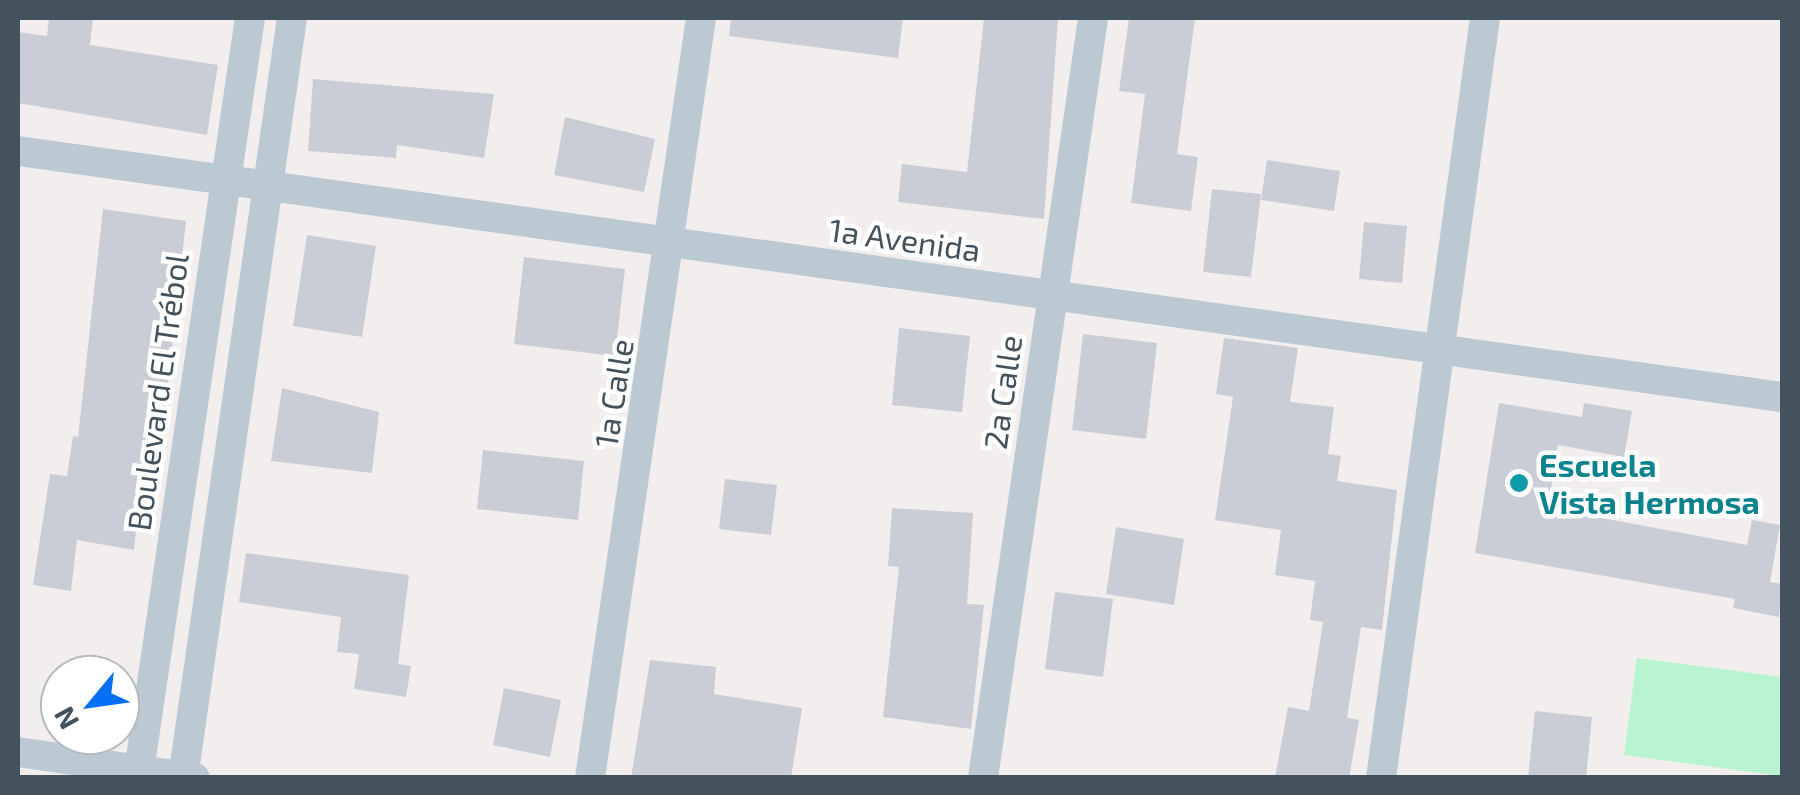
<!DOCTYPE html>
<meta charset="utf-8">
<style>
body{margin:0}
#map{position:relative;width:1800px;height:795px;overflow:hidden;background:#f2eeee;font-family:"Exo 2",sans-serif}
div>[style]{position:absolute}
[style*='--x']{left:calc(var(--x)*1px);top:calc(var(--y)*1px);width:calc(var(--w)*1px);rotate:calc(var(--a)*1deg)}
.green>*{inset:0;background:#b8f4cf}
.building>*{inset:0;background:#cacdd5}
.minor>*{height:30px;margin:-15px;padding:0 15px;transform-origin:15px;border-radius:15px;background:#bdc9d2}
.dots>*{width:28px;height:28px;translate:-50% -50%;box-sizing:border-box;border:5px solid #fff;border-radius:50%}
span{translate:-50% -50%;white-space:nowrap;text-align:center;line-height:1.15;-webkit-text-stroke:9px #fff;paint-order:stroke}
.street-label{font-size:32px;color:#44525e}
.culture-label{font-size:32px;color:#0d838f;font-weight:700}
.left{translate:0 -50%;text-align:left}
.frame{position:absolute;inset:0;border:20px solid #44525e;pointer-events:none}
.north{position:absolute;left:40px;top:655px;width:100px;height:100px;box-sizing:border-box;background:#fff;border:2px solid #b4babf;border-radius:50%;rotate:241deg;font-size:28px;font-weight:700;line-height:40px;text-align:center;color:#44525e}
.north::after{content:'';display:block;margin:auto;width:35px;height:45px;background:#056ff5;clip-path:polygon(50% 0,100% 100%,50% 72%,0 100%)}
</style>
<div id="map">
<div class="green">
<div style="clip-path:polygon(1637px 658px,1782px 677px,1782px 776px,1624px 755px)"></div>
</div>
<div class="building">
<div style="clip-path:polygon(49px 18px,93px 18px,90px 45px,218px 65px,207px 135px,18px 103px,18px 32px,47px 36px)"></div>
<div style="clip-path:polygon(731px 18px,903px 18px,898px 58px,729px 36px)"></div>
<div style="clip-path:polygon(984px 18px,1058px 18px,1044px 219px,898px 202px,902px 164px,967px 172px)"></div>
<div style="clip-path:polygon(1129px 18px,1195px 18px,1177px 154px,1198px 157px,1191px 211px,1131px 203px,1145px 94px,1119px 91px)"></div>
<div style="clip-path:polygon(313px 79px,494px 94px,484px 158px,397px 145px,396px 158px,308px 151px)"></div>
<div style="clip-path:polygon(565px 117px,655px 139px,644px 192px,554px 175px)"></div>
<div style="clip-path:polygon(1267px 160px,1340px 171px,1334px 211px,1261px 200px)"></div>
<div style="clip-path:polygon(1212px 189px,1261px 194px,1251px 277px,1203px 272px)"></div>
<div style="clip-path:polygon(103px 209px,186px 221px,163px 430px,147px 428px,134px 550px,77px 540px,71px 591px,33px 585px,50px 474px,67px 476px,73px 436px,78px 437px)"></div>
<div style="clip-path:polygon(1364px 222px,1407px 226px,1402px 283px,1359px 279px)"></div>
<div style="clip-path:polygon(307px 235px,376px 246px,362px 337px,293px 326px)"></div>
<div style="clip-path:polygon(524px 257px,625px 269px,615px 356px,514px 344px)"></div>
<div style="clip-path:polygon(899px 328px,970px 336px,962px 412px,892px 405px)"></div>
<div style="clip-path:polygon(1083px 334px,1157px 343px,1146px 439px,1072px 430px)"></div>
<div style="clip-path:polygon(1224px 338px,1298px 348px,1290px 402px,1334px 407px,1328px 454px,1341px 456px,1337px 481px,1397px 490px,1382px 630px,1361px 627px,1347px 718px,1359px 720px,1349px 778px,1275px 778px,1288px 707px,1309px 711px,1323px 622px,1310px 620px,1315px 581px,1275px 575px,1281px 530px,1215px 520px,1233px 397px,1216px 394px)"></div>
<div style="clip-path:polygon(282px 388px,379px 412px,372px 473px,271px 461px)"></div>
<div style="clip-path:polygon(1499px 403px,1582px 417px,1584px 403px,1632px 411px,1624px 457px,1558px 445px,1548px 508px,1747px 545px,1752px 520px,1780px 525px,1770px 582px,1782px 584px,1779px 617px,1733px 608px,1735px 599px,1475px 553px)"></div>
<div style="clip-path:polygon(483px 450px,584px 461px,578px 520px,477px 509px)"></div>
<div style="clip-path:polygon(725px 479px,777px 485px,771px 535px,719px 529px)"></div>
<div style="clip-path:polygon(892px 508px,973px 513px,967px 604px,984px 605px,971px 729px,883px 717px,899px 567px,888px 566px)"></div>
<div style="clip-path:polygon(1116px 527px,1184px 539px,1174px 605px,1106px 594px)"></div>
<div style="clip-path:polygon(246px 553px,409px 575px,398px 664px,411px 666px,406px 697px,354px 689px,359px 654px,337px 652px,341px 617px,239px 602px)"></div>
<div style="clip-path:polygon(1055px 592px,1113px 599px,1103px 677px,1045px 669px)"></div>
<div style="clip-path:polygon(650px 660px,716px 667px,714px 694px,802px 708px,791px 778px,631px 778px)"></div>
<div style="clip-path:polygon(504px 688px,561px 700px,550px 757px,493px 745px)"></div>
<div style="clip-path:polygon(1535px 711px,1592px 717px,1586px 778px,1528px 778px)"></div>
</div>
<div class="minor">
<div style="--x:18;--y:151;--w:1781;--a:7.94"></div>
<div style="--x:18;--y:752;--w:179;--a:8.4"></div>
<div style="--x:138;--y:778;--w:768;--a:-81.62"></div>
<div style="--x:183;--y:778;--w:768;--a:-81.84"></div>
<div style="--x:590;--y:778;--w:768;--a:-81.69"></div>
<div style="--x:983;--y:778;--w:768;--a:-81.76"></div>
<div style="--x:1381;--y:778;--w:767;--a:-82.21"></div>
</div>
<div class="dots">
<div style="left:1519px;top:483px;background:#0f9aa8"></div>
</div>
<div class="street-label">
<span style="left:905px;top:239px;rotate:8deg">1a Avenida</span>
<span style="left:157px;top:392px;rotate:-82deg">Boulevard El Trébol</span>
<span style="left:1002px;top:392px;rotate:-82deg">2a Calle</span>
<span style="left:613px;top:393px;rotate:-81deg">1a Calle</span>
</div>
<div class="culture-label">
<span class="left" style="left:1539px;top:483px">Escuela<br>Vista Hermosa</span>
</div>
<div class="frame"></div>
<div class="north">N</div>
</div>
